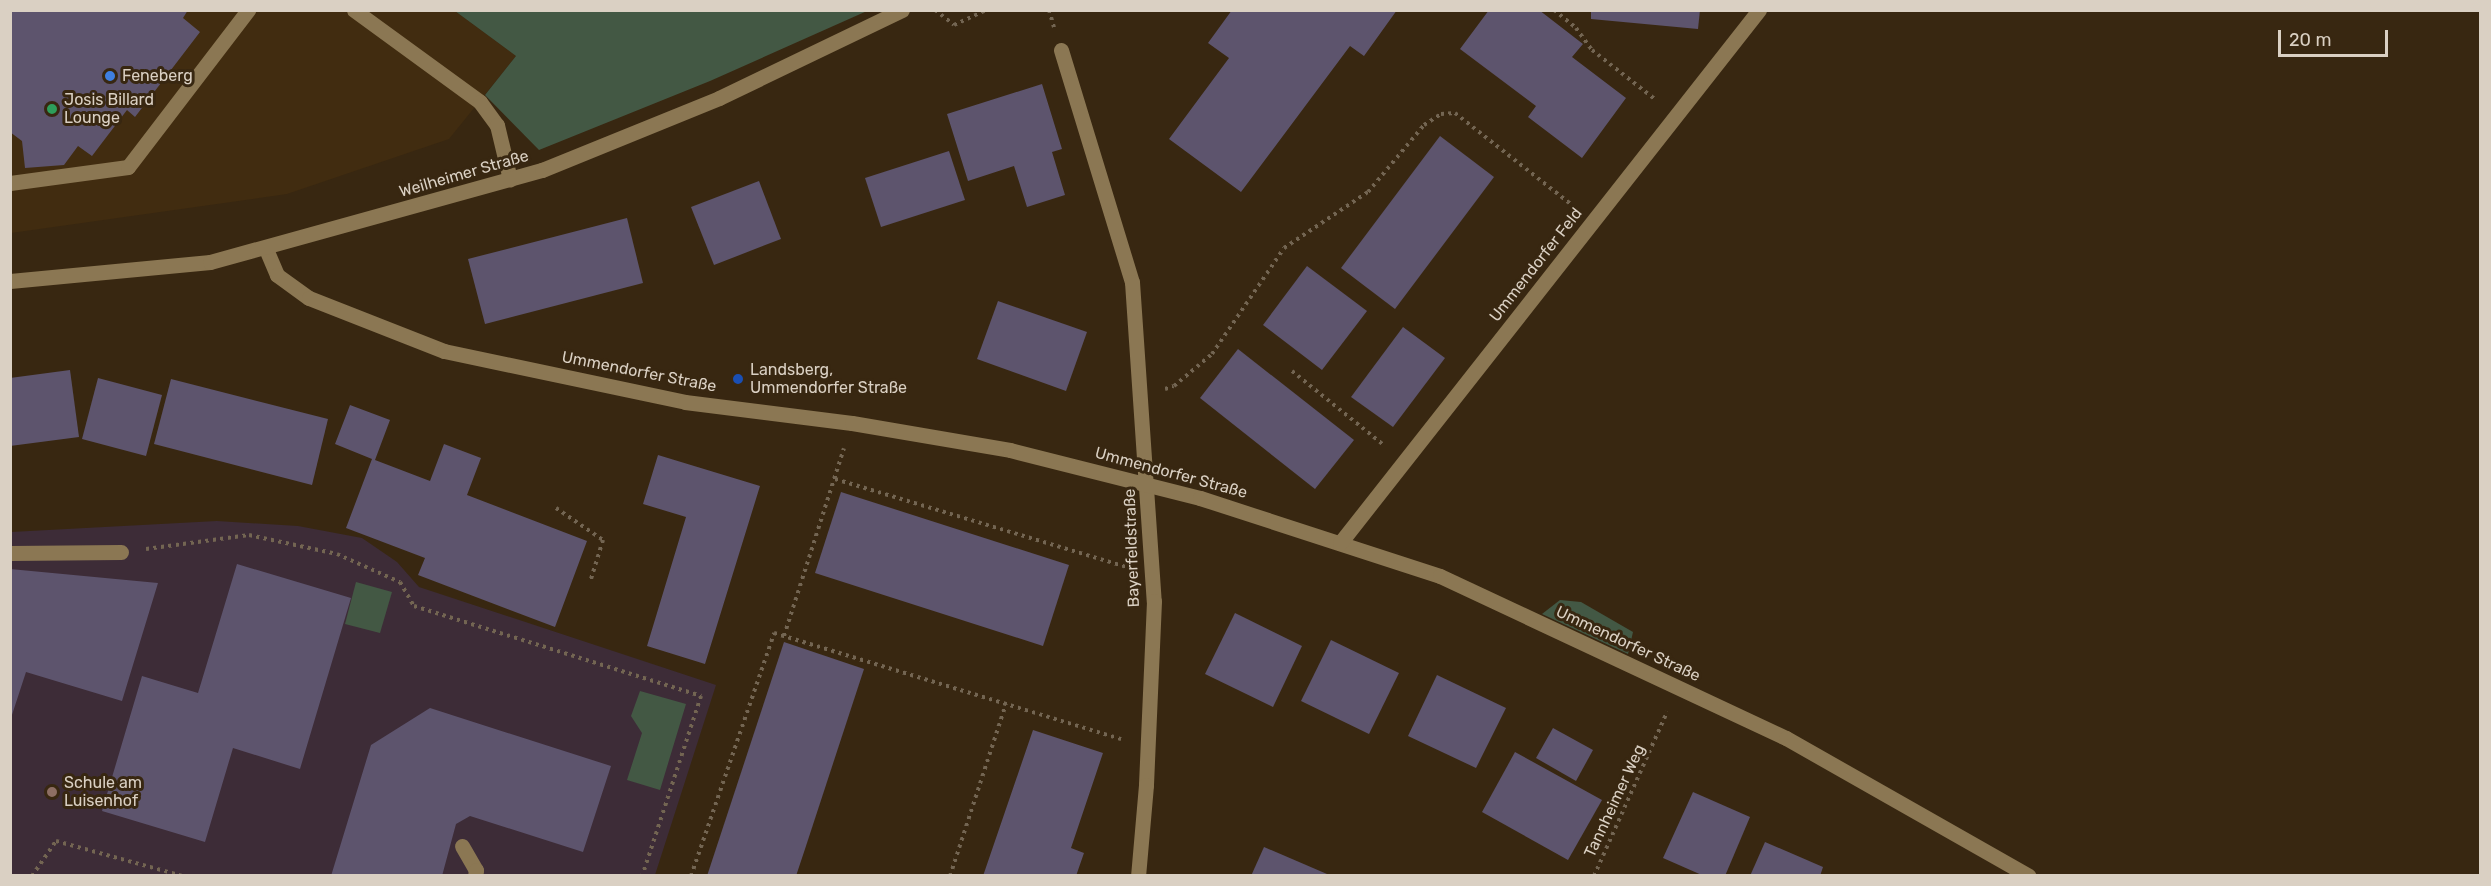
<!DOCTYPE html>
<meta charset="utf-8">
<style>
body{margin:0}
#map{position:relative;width:2491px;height:886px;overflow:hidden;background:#382711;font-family:Rubik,sans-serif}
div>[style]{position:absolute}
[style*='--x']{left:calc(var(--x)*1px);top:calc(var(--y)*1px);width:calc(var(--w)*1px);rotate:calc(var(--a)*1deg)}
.built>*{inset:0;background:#412c10}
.education>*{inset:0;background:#3d2c37}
.green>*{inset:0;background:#435844}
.building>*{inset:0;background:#5d546d}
.path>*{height:4px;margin-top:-2px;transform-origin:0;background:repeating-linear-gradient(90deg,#736552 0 3px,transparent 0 7.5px)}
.minor>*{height:15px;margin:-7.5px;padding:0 7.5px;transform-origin:7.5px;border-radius:7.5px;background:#8b7753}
.dots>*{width:16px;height:16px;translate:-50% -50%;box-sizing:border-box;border:3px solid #382711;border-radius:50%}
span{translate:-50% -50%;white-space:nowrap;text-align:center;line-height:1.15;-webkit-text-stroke:6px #382711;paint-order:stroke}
.poi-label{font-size:16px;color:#dad0c3}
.left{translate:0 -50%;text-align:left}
.street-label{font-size:16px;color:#dad0c3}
.frame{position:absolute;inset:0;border:12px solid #dad0c3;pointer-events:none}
.scale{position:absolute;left:2278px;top:30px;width:110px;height:27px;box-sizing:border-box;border:3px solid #dad0c3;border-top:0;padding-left:8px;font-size:18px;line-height:21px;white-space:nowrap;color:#dad0c3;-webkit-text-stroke:4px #382711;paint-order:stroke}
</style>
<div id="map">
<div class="built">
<div style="clip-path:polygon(10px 11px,455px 11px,516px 56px,449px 139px,287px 194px,11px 233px)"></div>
</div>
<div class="education">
<div style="clip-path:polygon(217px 521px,298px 526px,362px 538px,397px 562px,419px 587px,716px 685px,655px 875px,11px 876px,11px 532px)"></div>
</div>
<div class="green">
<div style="clip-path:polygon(455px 11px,867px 11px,710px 81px,539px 150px,485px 95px,516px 56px)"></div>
<div style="clip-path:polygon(356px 582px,392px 592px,380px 633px,345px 624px)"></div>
<div style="clip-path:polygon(1560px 600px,1581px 602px,1633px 632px,1628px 654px,1542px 614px)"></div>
<div style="clip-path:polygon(640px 691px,686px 704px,660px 790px,627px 780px,642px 733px,631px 716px)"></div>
</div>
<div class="building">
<div style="clip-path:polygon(10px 10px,188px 10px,183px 18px,200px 32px,135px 117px,127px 110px,92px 156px,78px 146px,64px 165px,25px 168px,22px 141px,10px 132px)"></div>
<div style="clip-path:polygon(1232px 10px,1397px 10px,1364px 56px,1350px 46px,1241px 192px,1169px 139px,1229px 58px,1208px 43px)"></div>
<div style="clip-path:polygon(1489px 10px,1539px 10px,1583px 44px,1572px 57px,1626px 98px,1582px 158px,1528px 117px,1536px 106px,1460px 49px)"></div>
<div style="clip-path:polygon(1591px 10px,1700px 10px,1698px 29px,1591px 19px)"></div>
<div style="clip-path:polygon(1042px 84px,1062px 149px,1052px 152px,1065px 195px,1027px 207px,1014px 166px,968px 181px,947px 114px)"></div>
<div style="clip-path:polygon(1440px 136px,1494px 177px,1395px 309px,1341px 268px)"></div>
<div style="clip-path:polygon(949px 151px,965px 200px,881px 227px,865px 178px)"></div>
<div style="clip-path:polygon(759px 181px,781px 239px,714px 265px,691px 207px)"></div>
<div style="clip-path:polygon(627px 218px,643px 283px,485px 324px,468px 259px)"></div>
<div style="clip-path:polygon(1307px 266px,1367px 311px,1322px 370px,1263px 325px)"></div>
<div style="clip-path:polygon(998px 301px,1087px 332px,1066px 391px,977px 359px)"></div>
<div style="clip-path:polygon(1403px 327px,1445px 358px,1393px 427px,1351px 397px)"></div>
<div style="clip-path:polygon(1238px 349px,1354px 440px,1315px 489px,1200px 398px)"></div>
<div style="clip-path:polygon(70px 370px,79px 437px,10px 446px,10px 378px)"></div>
<div style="clip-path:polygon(98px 378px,162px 395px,146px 456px,82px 439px)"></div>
<div style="clip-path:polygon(171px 379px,328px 419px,312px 485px,154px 444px)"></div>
<div style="clip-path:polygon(350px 405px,390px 420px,375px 460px,430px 481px,444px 444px,481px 458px,467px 495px,587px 541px,555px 627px,418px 575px,425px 558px,346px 528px,372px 459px,335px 444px)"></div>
<div style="clip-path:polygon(658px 455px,760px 486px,705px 664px,647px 646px,686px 517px,643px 504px)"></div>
<div style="clip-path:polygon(841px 492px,1069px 565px,1043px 646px,815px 573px)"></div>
<div style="clip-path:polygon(237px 564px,351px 598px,300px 769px,233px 748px,205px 842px,102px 811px,142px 676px,198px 693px)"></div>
<div style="clip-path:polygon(10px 569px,158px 583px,122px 701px,26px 672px,10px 721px)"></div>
<div style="clip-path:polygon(1235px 613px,1302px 646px,1273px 707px,1205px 674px)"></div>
<div style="clip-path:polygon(1331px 640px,1399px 673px,1369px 734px,1301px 701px)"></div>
<div style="clip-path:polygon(784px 642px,864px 669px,806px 846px,796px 876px,707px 876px)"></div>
<div style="clip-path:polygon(1437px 675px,1506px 708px,1476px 768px,1408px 736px)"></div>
<div style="clip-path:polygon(430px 708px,611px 766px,583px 852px,470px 816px,456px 824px,442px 876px,331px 876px,371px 745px)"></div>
<div style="clip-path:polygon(1553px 728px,1593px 750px,1576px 781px,1536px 758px)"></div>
<div style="clip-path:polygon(1033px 730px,1103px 753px,1071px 848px,1084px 853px,1076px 876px,983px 876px)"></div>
<div style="clip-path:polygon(1515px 752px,1602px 800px,1568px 860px,1482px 812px)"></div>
<div style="clip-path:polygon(1693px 792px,1750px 817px,1725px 876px,1704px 876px,1663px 858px)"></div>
<div style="clip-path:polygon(1765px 842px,1823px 867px,1820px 876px,1750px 876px)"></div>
<div style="clip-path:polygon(1264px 847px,1327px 874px,1326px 876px,1251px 876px)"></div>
</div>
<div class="path">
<div style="--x:935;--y:10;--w:24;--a:38"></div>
<div style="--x:954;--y:25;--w:35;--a:-25"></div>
<div style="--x:1049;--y:10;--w:18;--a:74"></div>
<div style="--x:1554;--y:10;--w:28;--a:39"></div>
<div style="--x:1576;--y:28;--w:27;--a:54"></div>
<div style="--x:1592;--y:50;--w:81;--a:38"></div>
<div style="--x:1292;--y:371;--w:119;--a:38.9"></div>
<div style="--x:1165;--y:389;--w:9;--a:-18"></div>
<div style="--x:1174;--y:386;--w:50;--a:-40.1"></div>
<div style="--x:1212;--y:354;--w:128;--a:-55.8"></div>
<div style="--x:1284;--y:248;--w:101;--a:-33.7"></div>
<div style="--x:1368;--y:192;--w:87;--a:-50.1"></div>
<div style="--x:1424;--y:125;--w:20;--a:-33"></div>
<div style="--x:1441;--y:114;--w:14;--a:-4"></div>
<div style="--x:1455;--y:113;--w:149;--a:38.2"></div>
<div style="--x:835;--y:479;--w:305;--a:16.8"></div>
<div style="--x:556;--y:508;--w:57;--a:34.2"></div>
<div style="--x:603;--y:540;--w:41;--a:107.1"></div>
<div style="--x:146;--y:549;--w:104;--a:-7.7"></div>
<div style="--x:249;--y:535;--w:90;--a:12.2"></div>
<div style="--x:337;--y:554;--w:69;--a:24"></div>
<div style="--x:400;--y:582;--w:28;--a:60"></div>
<div style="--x:414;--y:606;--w:301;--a:17.4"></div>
<div style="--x:701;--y:696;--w:189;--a:108.1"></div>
<div style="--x:784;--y:636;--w:197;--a:-72.3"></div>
<div style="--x:32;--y:876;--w:42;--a:-55.6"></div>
<div style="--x:56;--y:841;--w:132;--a:15.4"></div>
<div style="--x:691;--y:876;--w:257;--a:-71.1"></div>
<div style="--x:774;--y:633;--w:363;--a:17"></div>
<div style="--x:950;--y:876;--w:181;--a:-72"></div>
<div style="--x:1594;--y:876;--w:180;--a:-66"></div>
</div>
<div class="minor">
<div style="--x:354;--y:10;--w:156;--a:36.1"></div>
<div style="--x:480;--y:102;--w:29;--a:54"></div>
<div style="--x:497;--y:125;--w:56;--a:76.5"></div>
<div style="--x:1061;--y:50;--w:243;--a:73"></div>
<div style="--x:1132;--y:282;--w:320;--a:86.1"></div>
<div style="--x:1154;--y:601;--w:184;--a:92.5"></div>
<div style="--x:1146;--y:785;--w:91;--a:95"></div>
<div style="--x:10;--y:183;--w:119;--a:-7.7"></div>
<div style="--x:128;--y:167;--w:198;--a:-52.6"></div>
<div style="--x:266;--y:249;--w:28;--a:67"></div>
<div style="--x:277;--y:275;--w:39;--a:36"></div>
<div style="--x:309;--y:298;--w:145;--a:21.4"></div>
<div style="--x:444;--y:351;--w:246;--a:11.9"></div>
<div style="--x:685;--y:402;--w:168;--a:7.2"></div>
<div style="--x:852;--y:423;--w:160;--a:9.7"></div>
<div style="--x:1010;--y:450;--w:196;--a:14.2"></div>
<div style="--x:1200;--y:498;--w:252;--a:18"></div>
<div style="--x:1440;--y:576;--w:382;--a:25.1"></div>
<div style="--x:1786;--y:738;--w:279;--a:29.6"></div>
<div style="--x:10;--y:281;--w:201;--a:-5.4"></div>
<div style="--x:210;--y:262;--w:345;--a:-15.5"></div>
<div style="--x:542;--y:170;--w:191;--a:-22.1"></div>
<div style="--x:719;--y:98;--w:203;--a:-25.7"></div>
<div style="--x:1340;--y:543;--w:678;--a:-51.83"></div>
<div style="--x:10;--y:553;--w:111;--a:-0.5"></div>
<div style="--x:462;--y:846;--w:28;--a:60"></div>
<div style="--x:476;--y:870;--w:6;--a:99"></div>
</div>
<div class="dots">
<div style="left:110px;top:76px;background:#3f7fe0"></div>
<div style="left:52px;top:109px;background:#2e9e5b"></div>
<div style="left:738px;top:379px;background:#1a4fb4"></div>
<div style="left:52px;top:792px;background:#8d6e63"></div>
</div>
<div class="poi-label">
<span class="left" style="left:122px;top:76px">Feneberg</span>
<span class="left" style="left:64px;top:109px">Josis Billard<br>Lounge</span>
<span class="left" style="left:750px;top:379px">Landsberg,<br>Ummendorfer Straße</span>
<span class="left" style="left:64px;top:792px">Schule am<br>Luisenhof</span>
</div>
<div class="street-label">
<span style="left:464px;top:174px;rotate:-16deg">Weilheimer Straße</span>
<span style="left:1536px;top:265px;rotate:-52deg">Ummendorfer Feld</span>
<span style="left:639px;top:372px;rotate:11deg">Ummendorfer Straße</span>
<span style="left:1171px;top:473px;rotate:15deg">Ummendorfer Straße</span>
<span style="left:1132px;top:548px;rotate:-92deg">Bayerfeldstraße</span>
<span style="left:1628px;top:644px;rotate:25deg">Ummendorfer Straße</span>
<span style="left:1615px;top:801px;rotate:-65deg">Tannheimer Weg</span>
</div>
<div class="frame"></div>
<div class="scale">20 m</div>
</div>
